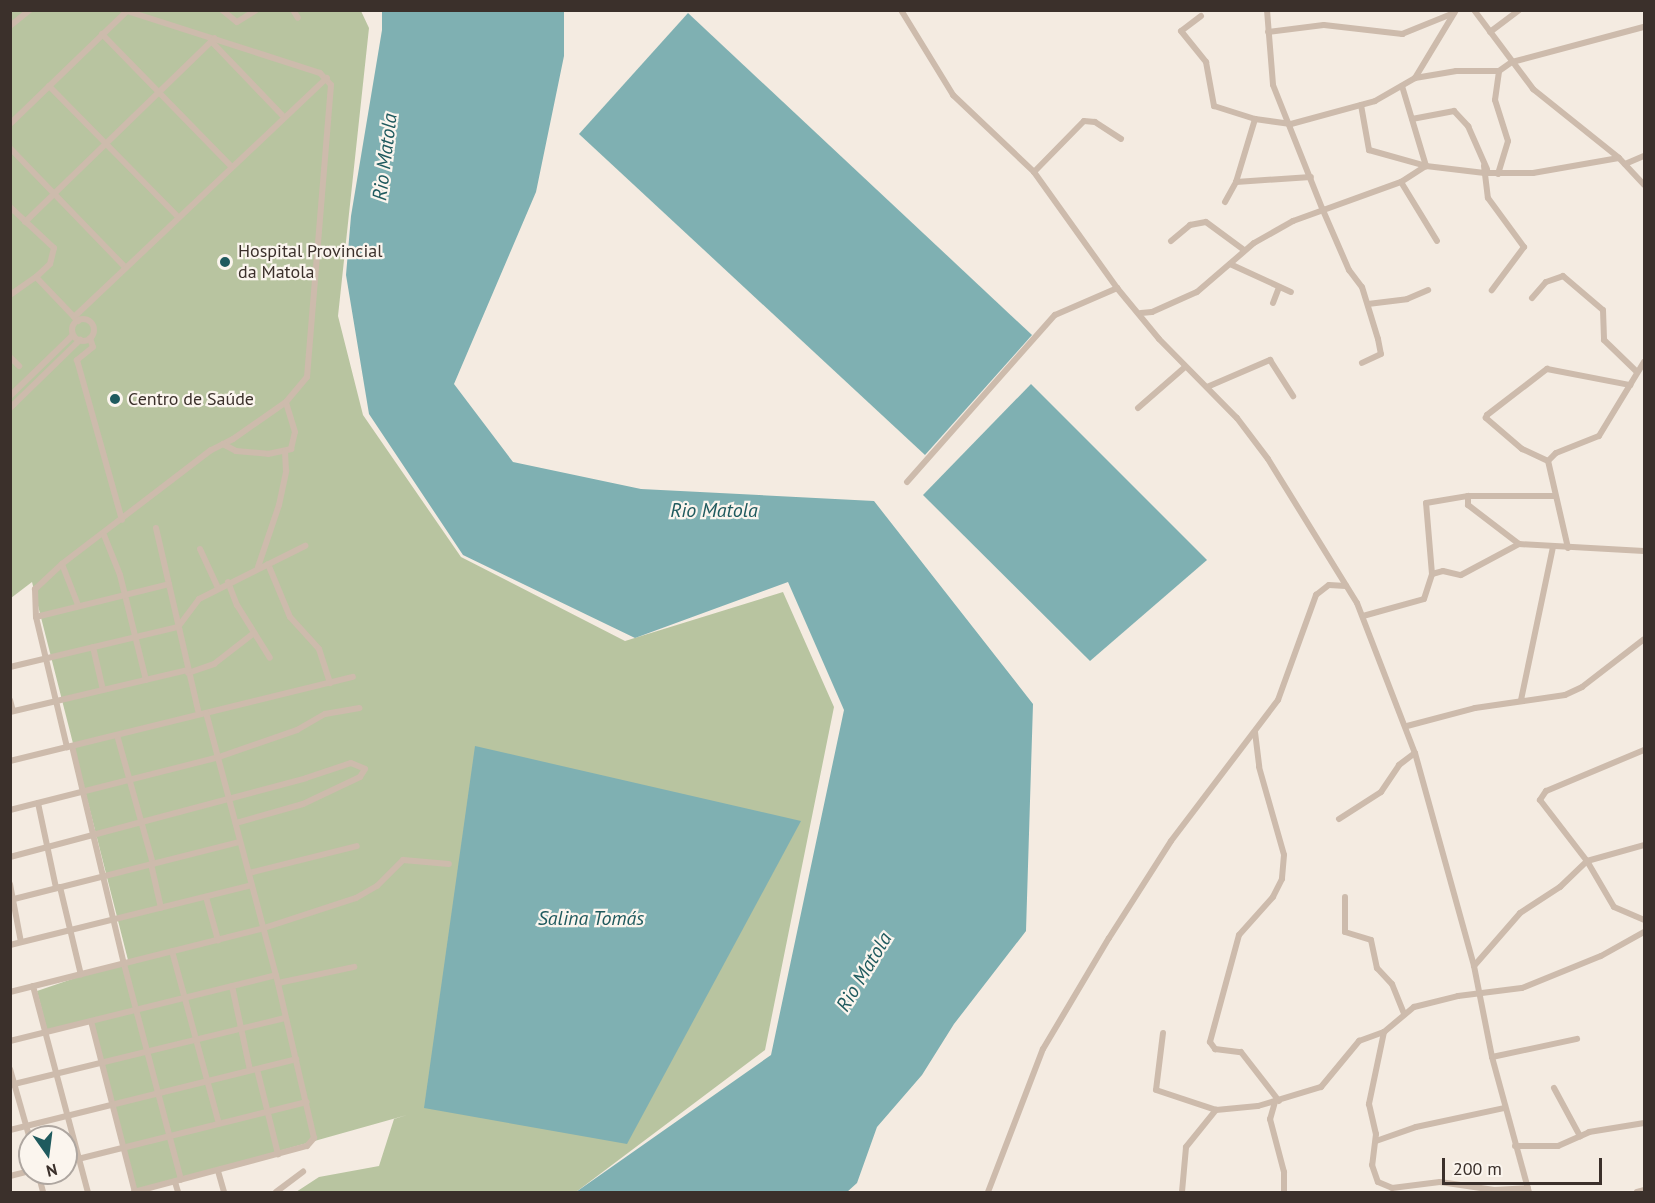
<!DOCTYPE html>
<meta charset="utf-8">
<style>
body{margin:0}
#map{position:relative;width:1655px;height:1203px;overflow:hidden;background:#f4ebe1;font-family:"PT Sans",sans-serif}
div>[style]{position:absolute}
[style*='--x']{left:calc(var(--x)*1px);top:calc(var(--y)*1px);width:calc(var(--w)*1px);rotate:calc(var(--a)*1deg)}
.green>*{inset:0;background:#b8c4a0}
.water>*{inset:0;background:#7fb0b2}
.minor>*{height:6px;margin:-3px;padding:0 3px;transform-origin:3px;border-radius:3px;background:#cdbbac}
.minor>.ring{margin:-3px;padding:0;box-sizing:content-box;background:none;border:6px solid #cdbbac;border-radius:50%}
.dots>*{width:16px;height:16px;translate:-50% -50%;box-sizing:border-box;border:3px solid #fbf5ee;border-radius:50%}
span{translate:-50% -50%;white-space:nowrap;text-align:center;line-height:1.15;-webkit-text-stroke:4.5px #fbf5ee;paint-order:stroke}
.poi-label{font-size:18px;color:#3b302b}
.left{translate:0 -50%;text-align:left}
.water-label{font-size:20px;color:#1f5a5e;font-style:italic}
.frame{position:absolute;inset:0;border:12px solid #3b302b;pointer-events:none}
.north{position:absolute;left:18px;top:1125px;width:60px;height:60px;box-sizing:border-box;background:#fbf5ee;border:2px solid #aea6a0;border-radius:50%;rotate:166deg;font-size:16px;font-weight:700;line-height:24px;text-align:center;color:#3b302b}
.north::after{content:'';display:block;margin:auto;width:21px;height:27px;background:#1f5a5e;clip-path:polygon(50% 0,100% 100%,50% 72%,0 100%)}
.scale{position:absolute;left:1442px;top:1158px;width:160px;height:27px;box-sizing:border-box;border:3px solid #3b302b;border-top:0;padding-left:8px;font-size:18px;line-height:21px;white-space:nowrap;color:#3b302b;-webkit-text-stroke:4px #fbf5ee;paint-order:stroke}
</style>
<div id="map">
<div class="green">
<div style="clip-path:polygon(11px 11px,361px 11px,369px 28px,338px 316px,363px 415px,461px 557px,625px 641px,783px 592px,834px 707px,765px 1050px,576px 1192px,296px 1192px,319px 1177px,379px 1166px,394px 1119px,407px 1115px,136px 1191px,90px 1022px,47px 1030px,37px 991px,128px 960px,32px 582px,11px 598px)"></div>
</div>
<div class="water">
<div style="clip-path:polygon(382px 11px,564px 11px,564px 56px,536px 192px,454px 384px,513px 462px,641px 489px,874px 501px,1033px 704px,1026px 931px,954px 1024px,922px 1075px,877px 1127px,857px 1183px,847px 1192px,576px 1192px,771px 1055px,844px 710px,788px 582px,635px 638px,463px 555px,369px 414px,346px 275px,351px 216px,382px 30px)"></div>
<div style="clip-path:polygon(688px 13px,1032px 335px,925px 455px,579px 134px)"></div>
<div style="clip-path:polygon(1031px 384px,1207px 560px,1090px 661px,923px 495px)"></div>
<div style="clip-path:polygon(475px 746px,801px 821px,627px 1144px,424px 1108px)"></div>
</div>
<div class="minor">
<div style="--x:222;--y:10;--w:19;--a:39"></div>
<div style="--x:237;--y:22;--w:22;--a:-32"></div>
<div style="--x:293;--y:10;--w:9;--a:58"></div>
<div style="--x:901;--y:10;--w:100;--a:58.5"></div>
<div style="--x:953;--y:95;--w:112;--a:43.5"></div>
<div style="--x:1034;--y:172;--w:143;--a:54.4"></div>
<div style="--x:1117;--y:288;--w:66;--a:50.5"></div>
<div style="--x:1159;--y:339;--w:111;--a:45.4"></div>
<div style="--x:1237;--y:418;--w:51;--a:52.9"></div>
<div style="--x:1268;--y:459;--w:169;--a:58.3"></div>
<div style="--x:1357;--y:603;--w:161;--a:68.9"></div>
<div style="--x:1415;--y:753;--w:221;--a:74.5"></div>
<div style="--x:1474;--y:966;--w:93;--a:78.8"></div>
<div style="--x:1492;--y:1057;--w:140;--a:74.7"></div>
<div style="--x:1267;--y:10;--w:75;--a:85.4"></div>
<div style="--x:1273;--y:85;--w:132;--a:68.3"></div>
<div style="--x:1322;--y:208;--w:68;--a:66.5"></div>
<div style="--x:1349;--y:270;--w:21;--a:53"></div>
<div style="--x:1362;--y:287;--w:54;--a:72.9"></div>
<div style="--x:1378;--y:339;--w:15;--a:79"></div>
<div style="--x:1381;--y:354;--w:21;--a:155"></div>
<div style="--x:1474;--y:10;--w:99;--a:53.2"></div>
<div style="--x:1533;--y:89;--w:110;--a:38.7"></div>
<div style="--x:1619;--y:158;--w:37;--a:47"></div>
<div style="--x:1201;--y:16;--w:25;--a:143"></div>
<div style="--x:1181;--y:31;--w:40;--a:51"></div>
<div style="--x:1206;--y:62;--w:45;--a:79.7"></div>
<div style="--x:1214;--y:106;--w:43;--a:17.6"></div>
<div style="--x:1255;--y:119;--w:36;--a:8"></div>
<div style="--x:1291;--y:124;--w:87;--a:-15.3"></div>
<div style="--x:1375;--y:101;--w:46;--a:-29.9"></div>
<div style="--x:1415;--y:78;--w:79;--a:-58.9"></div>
<div style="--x:10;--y:26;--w:26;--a:-39"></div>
<div style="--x:1268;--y:32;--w:56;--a:-7.1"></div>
<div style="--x:1324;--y:25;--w:79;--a:6.6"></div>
<div style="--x:1402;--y:34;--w:56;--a:-22"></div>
<div style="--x:1490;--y:32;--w:36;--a:-37"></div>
<div style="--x:102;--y:34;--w:186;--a:45.7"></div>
<div style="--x:211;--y:41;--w:105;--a:46.2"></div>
<div style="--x:1415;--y:78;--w:42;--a:-9.7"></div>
<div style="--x:1456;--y:71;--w:43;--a:0"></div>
<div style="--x:49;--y:86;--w:184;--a:45.4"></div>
<div style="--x:1402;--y:86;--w:84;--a:73.3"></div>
<div style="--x:1361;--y:105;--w:46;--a:79.9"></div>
<div style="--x:1369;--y:150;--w:59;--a:15.7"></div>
<div style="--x:1426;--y:166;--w:59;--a:6.8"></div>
<div style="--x:1485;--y:173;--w:48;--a:0"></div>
<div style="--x:1533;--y:173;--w:87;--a:-9.9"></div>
<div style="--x:1412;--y:119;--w:43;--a:-10.8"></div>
<div style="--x:1454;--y:111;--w:21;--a:47"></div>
<div style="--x:1468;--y:126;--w:47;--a:66.2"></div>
<div style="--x:10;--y:124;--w:163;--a:-44"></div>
<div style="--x:127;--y:11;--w:203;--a:17.8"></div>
<div style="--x:320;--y:73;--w:16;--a:47"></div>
<div style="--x:331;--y:85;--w:293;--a:94.7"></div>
<div style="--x:307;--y:377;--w:33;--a:130"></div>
<div style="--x:286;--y:402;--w:65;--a:145.1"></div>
<div style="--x:233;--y:439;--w:25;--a:153"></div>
<div style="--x:211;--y:450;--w:188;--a:142.6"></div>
<div style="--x:62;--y:564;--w:37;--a:137"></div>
<div style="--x:35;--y:589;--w:28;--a:88"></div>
<div style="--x:36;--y:617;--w:134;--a:76.6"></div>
<div style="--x:10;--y:148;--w:165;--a:46"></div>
<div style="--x:1625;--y:164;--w:21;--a:-23"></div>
<div style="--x:1484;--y:166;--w:32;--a:83"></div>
<div style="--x:1488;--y:198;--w:61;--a:53.7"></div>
<div style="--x:1524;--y:247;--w:54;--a:126.7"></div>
<div style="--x:1034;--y:172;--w:71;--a:-45.6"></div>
<div style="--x:1084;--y:121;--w:11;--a:5"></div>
<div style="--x:1095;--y:122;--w:31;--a:33"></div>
<div style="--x:1498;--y:174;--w:34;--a:-73"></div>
<div style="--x:1508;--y:141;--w:43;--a:-107.6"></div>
<div style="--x:1495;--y:100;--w:29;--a:-82"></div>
<div style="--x:1499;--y:71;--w:16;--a:-35"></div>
<div style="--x:1512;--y:62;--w:137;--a:-14.9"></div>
<div style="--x:1236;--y:182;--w:75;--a:-3.8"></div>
<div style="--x:1401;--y:182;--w:69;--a:58.6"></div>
<div style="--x:1225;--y:202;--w:23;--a:-61"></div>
<div style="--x:1236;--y:182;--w:66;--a:-73.2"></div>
<div style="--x:10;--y:207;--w:60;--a:43"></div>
<div style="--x:54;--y:248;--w:16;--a:104"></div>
<div style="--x:50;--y:264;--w:19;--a:137"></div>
<div style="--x:36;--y:277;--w:61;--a:46.3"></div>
<div style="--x:25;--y:222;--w:264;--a:-44.1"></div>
<div style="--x:1171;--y:241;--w:25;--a:-40"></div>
<div style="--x:1190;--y:225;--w:16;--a:-11"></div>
<div style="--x:1206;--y:222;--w:47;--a:36.4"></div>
<div style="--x:1230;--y:264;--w:67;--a:24.7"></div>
<div style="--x:10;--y:295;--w:32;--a:-35"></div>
<div style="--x:1532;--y:298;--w:21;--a:-49"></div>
<div style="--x:1546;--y:282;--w:18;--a:-19"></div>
<div style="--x:1563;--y:276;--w:52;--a:40.4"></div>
<div style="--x:1603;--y:310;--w:30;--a:88"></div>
<div style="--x:1604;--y:340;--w:46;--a:44.1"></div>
<div style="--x:1273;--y:303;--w:17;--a:-69"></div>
<div style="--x:1368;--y:304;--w:39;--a:-7"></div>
<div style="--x:1407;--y:299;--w:23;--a:-23"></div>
<div style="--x:1141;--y:313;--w:11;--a:-5"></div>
<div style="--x:1152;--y:312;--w:49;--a:-24"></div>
<div style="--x:1197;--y:292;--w:75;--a:-40.7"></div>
<div style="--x:1254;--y:243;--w:45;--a:-29.4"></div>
<div style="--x:1293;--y:221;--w:115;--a:-19.9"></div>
<div style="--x:1401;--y:182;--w:30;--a:-33"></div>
<div style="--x:74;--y:317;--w:348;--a:-43.4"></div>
<div class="ring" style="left:72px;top:319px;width:16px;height:16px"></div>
<div style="--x:90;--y:338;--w:9;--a:72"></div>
<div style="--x:93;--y:347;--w:21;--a:141"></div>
<div style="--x:77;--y:360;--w:166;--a:74.3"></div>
<div style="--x:10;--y:357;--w:13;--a:45"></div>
<div style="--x:1207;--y:387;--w:69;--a:-23.2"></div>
<div style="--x:1270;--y:360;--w:43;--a:57.4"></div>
<div style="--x:10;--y:396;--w:88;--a:-44.1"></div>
<div style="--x:10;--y:408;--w:98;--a:-44.2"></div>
<div style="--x:1138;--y:408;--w:62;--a:-41.1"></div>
<div style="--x:223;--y:444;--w:15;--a:28"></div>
<div style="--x:236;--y:451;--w:32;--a:5"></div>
<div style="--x:268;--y:454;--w:24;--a:-12"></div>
<div style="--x:291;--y:449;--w:17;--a:-77"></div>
<div style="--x:295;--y:432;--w:31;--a:-107"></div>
<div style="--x:1548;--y:461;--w:29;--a:-155"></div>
<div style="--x:1522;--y:449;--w:48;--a:-139.3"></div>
<div style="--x:1486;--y:418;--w:3;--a:-72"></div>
<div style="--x:1487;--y:415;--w:76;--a:-37.5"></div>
<div style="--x:1547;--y:369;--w:85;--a:10.9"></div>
<div style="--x:907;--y:482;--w:223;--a:-48.5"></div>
<div style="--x:1055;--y:315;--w:68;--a:-23.5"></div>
<div style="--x:1468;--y:496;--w:9;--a:90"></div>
<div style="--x:1468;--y:505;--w:64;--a:37.4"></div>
<div style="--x:1519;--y:544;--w:125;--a:3.2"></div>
<div style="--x:156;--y:528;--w:191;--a:77"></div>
<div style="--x:104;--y:535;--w:43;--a:68.2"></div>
<div style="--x:120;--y:575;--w:108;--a:76.1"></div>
<div style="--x:1568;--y:548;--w:89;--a:-102.9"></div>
<div style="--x:1548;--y:461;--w:11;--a:-45"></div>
<div style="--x:1556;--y:453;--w:46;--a:-21.6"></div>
<div style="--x:1599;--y:436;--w:87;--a:-58.7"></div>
<div style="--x:200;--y:549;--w:43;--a:65.2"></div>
<div style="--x:62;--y:564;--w:44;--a:68.7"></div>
<div style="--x:268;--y:564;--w:57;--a:67.5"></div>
<div style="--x:290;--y:617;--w:43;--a:47.8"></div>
<div style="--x:319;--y:649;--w:36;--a:72"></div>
<div style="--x:258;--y:567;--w:65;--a:-71.3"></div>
<div style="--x:279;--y:505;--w:35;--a:-78"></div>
<div style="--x:286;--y:471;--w:20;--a:-93"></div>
<div style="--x:1432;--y:574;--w:71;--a:-94.8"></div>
<div style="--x:1426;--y:503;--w:43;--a:-9.5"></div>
<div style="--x:1468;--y:496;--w:87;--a:0"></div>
<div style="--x:228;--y:582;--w:25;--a:69"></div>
<div style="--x:237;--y:605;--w:62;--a:58.1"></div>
<div style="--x:1363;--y:616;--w:63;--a:-15.6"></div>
<div style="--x:1424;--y:599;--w:26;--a:-72"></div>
<div style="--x:1432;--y:574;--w:11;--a:-15"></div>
<div style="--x:1443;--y:571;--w:18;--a:13"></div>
<div style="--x:1461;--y:575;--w:66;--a:-28.1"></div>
<div style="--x:36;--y:617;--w:137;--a:-13.9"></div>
<div style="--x:93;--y:647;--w:44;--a:76.9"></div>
<div style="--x:10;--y:667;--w:173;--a:-13.4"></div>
<div style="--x:178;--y:627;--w:35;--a:-53"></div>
<div style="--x:199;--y:599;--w:119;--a:-26.6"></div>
<div style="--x:188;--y:673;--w:28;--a:-19"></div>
<div style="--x:214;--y:664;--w:51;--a:-37.8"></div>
<div style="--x:10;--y:700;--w:11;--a:75"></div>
<div style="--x:1521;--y:700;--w:156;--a:-78.2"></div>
<div style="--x:10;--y:712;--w:183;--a:-13.3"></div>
<div style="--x:1407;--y:726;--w:70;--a:-14.8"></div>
<div style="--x:1475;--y:708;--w:91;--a:-8.2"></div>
<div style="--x:1565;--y:695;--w:19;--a:-25"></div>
<div style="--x:1582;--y:687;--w:78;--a:-37.7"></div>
<div style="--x:1255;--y:732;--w:35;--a:83"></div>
<div style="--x:1259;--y:767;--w:91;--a:74.1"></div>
<div style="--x:1284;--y:855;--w:24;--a:95"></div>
<div style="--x:1282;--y:879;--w:20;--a:117"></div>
<div style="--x:1273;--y:897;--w:51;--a:131.8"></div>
<div style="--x:1239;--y:935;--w:111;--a:105.2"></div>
<div style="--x:1210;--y:1042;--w:9;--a:54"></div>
<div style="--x:1215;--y:1049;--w:26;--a:7"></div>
<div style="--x:1241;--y:1052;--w:62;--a:52.2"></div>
<div style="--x:117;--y:735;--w:134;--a:74.4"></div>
<div style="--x:72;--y:746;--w:224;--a:76.6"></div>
<div style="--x:124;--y:964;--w:223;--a:75.2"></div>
<div style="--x:1644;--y:750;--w:106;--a:157.3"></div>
<div style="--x:1546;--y:791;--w:11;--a:124"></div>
<div style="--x:1540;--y:800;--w:77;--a:52.4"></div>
<div style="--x:1587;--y:861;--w:53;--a:59.6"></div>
<div style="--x:1614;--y:907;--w:33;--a:23"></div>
<div style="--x:10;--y:761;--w:353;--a:-13.8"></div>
<div style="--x:38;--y:803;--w:87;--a:78"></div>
<div style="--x:10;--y:810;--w:216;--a:-14.2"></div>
<div style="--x:219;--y:757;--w:83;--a:-19.1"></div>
<div style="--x:297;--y:730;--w:32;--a:-30"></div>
<div style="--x:325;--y:714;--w:35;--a:-10"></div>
<div style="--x:1339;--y:819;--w:50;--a:-32.7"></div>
<div style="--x:1381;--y:792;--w:32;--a:-56"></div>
<div style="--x:1399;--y:765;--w:20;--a:-37"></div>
<div style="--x:10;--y:857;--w:306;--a:-14.9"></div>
<div style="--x:306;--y:778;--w:47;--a:-18.4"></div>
<div style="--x:351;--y:763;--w:15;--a:23"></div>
<div style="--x:365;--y:769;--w:9;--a:122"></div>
<div style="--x:360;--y:777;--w:63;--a:154.7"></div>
<div style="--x:303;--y:804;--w:70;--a:164.2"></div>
<div style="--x:151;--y:864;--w:45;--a:77.2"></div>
<div style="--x:249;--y:873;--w:111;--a:-14"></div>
<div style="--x:10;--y:884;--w:59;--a:79.3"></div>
<div style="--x:60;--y:887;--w:90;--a:76.6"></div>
<div style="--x:206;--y:897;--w:45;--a:74.4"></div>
<div style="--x:1345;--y:897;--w:35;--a:90"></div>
<div style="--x:1345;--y:932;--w:27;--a:17"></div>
<div style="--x:1371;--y:940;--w:29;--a:78"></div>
<div style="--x:1377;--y:968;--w:22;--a:47"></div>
<div style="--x:1392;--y:984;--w:31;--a:68"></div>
<div style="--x:10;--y:900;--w:237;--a:-14.2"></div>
<div style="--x:10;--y:945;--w:249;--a:-13.9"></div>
<div style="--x:172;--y:951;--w:179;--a:74.8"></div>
<div style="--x:1474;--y:966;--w:70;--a:-49"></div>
<div style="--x:1520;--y:913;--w:48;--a:-33"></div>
<div style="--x:1560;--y:887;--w:37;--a:-44"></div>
<div style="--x:1587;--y:861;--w:59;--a:-15.7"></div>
<div style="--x:278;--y:983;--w:78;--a:-11.9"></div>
<div style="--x:33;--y:986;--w:213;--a:75.1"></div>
<div style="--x:232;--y:986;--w:86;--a:77.9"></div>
<div style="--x:10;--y:992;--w:262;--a:-14.1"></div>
<div style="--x:264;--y:928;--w:97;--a:-18.1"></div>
<div style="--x:356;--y:898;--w:24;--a:-30"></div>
<div style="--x:377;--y:886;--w:37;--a:-45"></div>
<div style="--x:403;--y:860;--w:46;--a:5"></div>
<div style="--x:91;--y:1021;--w:177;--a:75.6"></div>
<div style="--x:1384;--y:1032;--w:74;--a:101.8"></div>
<div style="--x:1369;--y:1104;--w:31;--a:77"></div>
<div style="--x:1376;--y:1134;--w:31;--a:97"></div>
<div style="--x:1372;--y:1165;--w:18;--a:71"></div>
<div style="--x:1378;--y:1182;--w:15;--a:23"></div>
<div style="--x:1392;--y:1188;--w:48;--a:-7.1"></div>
<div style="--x:1440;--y:1182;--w:55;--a:8.4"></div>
<div style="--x:1494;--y:1190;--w:34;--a:-3"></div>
<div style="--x:1163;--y:1033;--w:57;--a:97"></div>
<div style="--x:1156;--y:1090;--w:63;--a:18.4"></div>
<div style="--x:10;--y:1041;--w:274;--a:-13.9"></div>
<div style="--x:1492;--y:1057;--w:87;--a:-12"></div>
<div style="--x:10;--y:1069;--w:73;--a:74.1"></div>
<div style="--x:257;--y:1069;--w:88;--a:76.1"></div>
<div style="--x:10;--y:1085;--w:283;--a:-13.7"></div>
<div style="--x:1554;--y:1088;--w:55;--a:61.6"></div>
<div style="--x:1275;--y:1102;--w:18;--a:106"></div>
<div style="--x:1270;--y:1119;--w:55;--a:75.2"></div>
<div style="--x:1284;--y:1172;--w:20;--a:90"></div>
<div style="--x:10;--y:1130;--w:295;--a:-13.9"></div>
<div style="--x:1376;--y:1141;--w:42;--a:-19.3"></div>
<div style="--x:1416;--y:1127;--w:91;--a:-12.1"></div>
<div style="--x:1515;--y:1146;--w:43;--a:0"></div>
<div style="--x:1558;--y:1146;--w:34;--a:-24"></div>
<div style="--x:1589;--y:1132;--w:56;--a:-9.3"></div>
<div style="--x:66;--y:1162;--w:248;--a:-14"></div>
<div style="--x:218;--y:1171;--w:22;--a:74"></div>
<div style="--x:38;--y:1173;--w:20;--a:75"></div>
<div style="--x:10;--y:1176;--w:21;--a:-14"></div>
<div style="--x:175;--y:1182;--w:10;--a:73"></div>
<div style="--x:134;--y:1192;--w:179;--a:-14.9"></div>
<div style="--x:307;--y:1146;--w:11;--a:-49"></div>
<div style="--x:314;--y:1138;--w:159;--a:-103.1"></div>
<div style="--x:278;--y:983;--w:279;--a:-104.9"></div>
<div style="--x:276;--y:1192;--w:34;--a:-37"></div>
<div style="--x:988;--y:1192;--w:153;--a:-69"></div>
<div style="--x:1043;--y:1049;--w:129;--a:-59.3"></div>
<div style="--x:1109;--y:938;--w:115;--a:-57.4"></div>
<div style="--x:1171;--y:841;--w:177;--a:-52.8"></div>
<div style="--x:1278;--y:700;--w:112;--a:-70.1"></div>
<div style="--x:1316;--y:595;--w:16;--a:-38"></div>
<div style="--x:1329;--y:585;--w:17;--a:3"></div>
<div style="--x:1182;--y:1192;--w:45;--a:-84.9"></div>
<div style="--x:1186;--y:1147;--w:48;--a:-51"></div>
<div style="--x:1216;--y:1110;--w:42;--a:-5.4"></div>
<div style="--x:1258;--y:1106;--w:66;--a:-16.8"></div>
<div style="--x:1321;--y:1087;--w:60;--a:-50.4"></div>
<div style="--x:1359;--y:1041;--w:27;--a:-20"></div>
<div style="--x:1384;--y:1032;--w:39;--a:-40"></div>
<div style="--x:1414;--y:1007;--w:45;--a:-14"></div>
<div style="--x:1458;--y:996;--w:64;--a:-7.1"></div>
<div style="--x:1522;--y:988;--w:85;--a:-22.1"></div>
<div style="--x:1601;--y:956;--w:49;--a:-29.2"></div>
<div style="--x:1637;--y:1192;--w:7;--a:-16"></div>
</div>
<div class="dots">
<div style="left:225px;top:262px;background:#1f5a5e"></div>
<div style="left:115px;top:399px;background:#1f5a5e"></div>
</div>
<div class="poi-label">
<span class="left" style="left:238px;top:262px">Hospital Provincial<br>da Matola</span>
<span class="left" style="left:128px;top:399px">Centro de Saúde</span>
</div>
<div class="water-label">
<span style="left:385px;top:157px;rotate:-83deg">Rio Matola</span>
<span style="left:714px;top:510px">Rio Matola</span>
<span style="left:591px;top:918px">Salina Tomás</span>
<span style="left:864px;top:972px;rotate:-59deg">Rio Matola</span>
</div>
<div class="frame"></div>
<div class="north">N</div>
<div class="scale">200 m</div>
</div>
